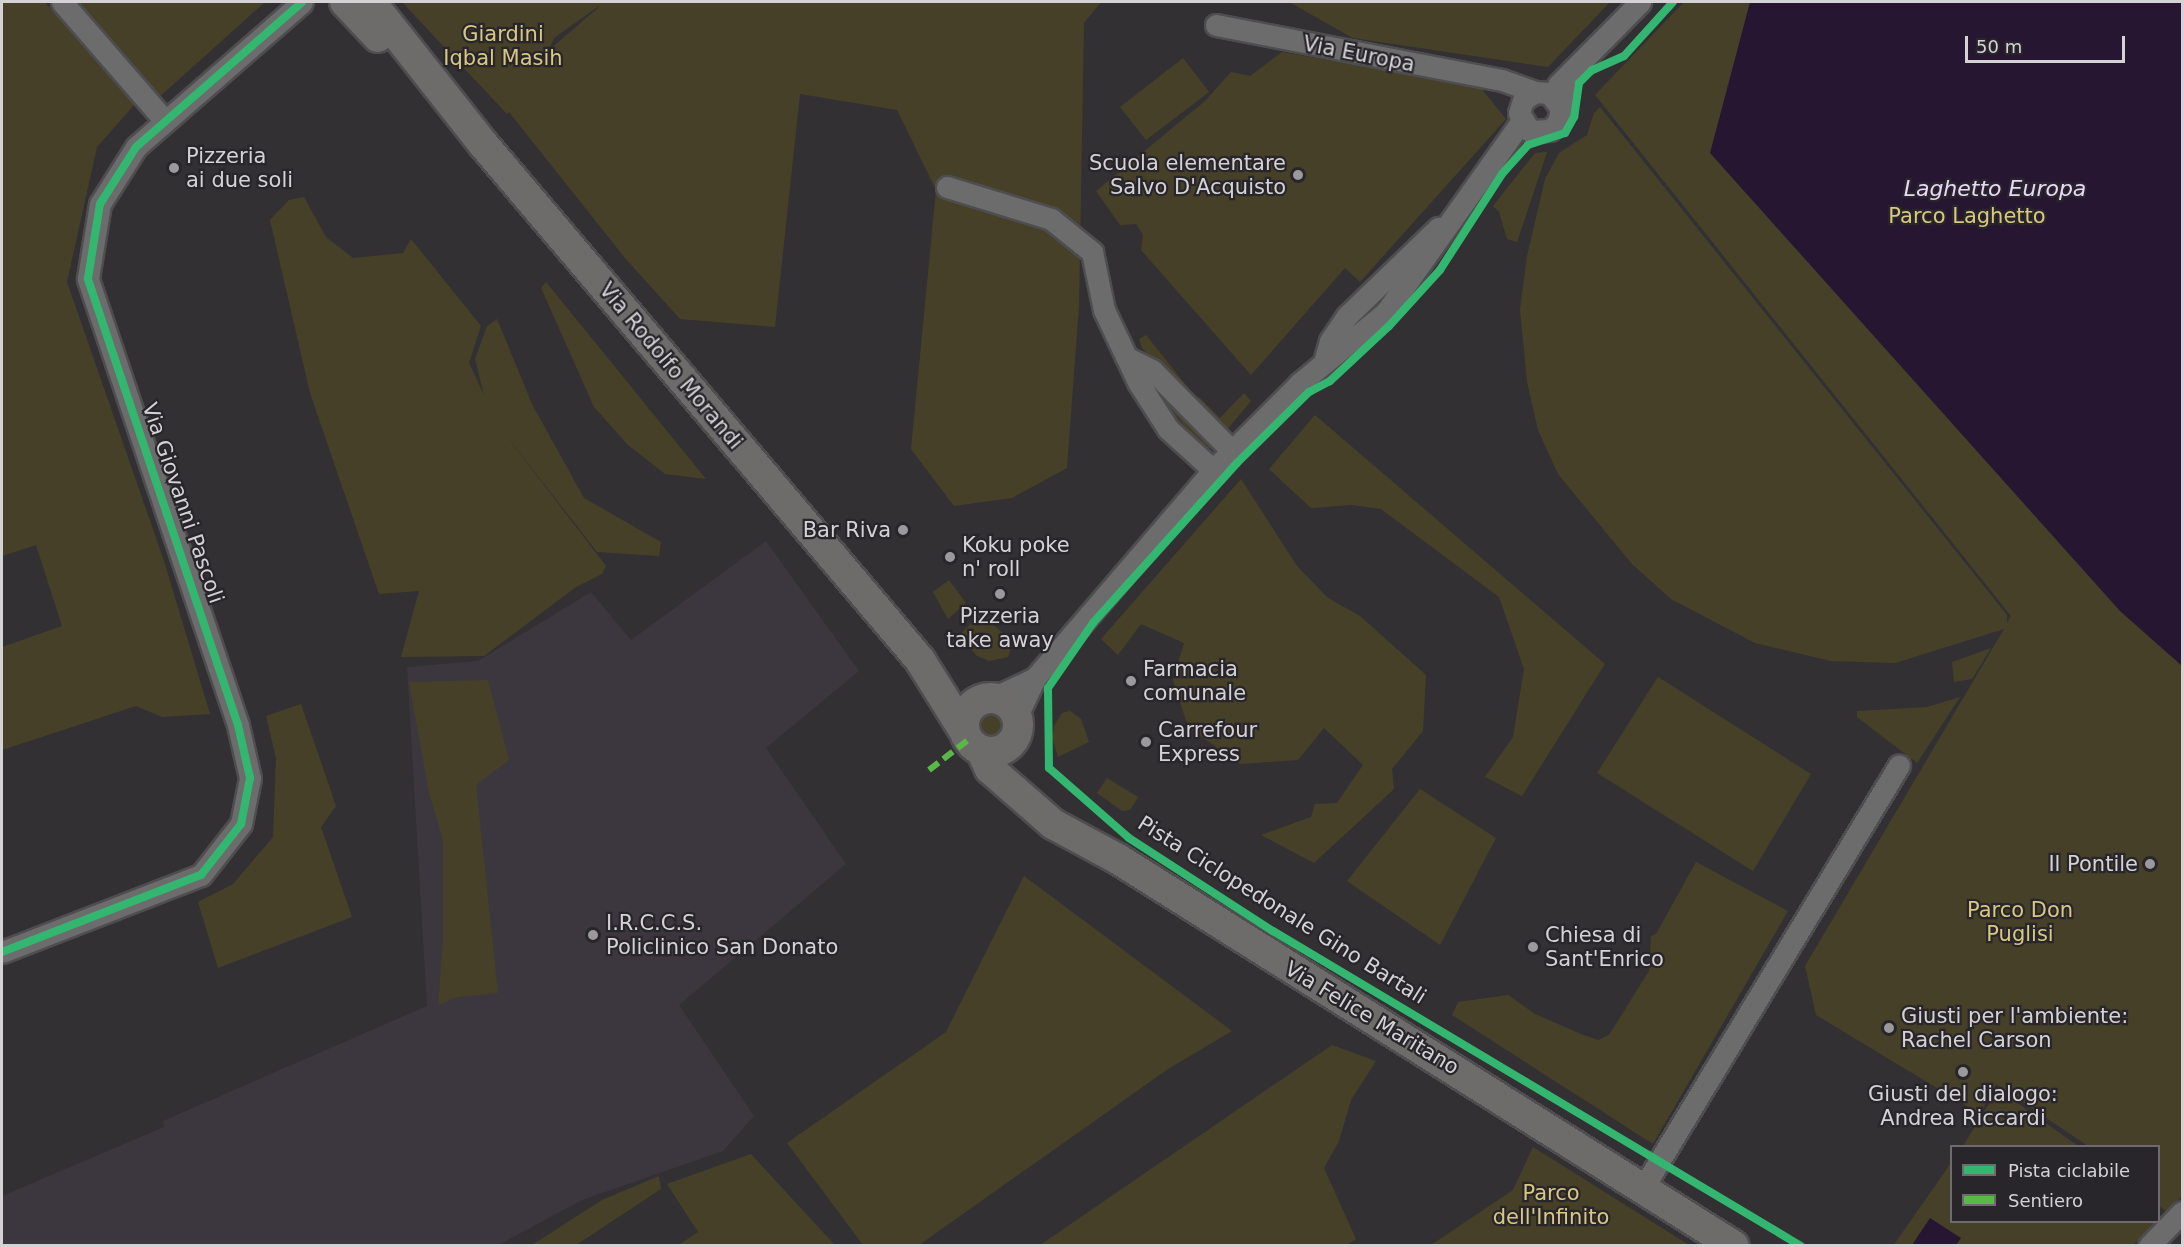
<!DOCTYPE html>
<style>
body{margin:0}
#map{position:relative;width:2184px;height:1247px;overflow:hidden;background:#323033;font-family:"DejaVu Sans",sans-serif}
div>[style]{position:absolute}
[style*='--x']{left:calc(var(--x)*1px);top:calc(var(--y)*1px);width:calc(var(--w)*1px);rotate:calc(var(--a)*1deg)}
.built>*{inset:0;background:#3c373f}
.green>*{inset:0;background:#474029}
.round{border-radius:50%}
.water>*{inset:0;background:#271632}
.roads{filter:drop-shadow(2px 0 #4e4d4f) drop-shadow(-2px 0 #4e4d4f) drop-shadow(0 2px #4e4d4f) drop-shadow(0 -2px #4e4d4f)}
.street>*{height:21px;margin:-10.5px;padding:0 10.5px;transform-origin:10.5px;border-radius:10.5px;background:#6c6c6d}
.secondary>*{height:30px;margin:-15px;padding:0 15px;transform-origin:15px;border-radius:15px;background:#6e6c6b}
.secondary>.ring{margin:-15px;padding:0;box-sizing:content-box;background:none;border:30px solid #6e6c6b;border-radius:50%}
.quiet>*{height:6px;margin-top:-3px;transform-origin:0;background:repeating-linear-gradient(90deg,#58b947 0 12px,transparent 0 18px)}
.cycleway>*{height:8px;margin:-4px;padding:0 4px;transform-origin:4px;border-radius:4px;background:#33b770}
.dots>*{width:16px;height:16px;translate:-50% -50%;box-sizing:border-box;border:3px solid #28262a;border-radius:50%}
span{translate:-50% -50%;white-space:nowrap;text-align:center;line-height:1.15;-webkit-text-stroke:4.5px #28262a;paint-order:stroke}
.park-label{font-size:21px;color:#d9c782}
.street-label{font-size:21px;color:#d4d2d5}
.poi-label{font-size:21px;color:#d4d2d5}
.left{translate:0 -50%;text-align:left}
.right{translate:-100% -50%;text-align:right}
.water-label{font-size:22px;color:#ebd6fb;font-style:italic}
.frame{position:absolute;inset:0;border:3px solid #d4d2d5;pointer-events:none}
.legend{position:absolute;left:1950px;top:1145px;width:210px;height:78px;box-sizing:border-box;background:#28262a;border:2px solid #6d6b6e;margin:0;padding:8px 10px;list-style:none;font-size:18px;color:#d4d2d5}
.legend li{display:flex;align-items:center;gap:12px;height:30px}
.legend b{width:30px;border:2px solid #6d6b6e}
.scale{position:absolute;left:1965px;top:36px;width:160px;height:27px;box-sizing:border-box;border:3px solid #d4d2d5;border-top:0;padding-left:8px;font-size:18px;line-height:21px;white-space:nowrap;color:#d4d2d5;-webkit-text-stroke:4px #28262a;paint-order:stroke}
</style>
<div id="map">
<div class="built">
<div style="clip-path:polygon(766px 541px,859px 671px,766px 748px,846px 864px,679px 1005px,754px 1116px,723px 1151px,582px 1200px,498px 1245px,2px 1245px,2px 1196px,164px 1127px,163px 1121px,427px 1006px,407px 667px,478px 661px,591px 592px,631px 640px)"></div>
</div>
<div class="green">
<div style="clip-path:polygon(2px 2px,45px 2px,134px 105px,97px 147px,67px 282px,164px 561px,210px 714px,162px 717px,136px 706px,2px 750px,2px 647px,62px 626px,36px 545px,2px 556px)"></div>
<div style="clip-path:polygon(73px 2px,265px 2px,156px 100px)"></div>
<div style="clip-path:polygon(evenodd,402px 2px,1101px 2px,1084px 23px,1079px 306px,1067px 468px,1012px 498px,954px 506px,911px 449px,936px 190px,897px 110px,800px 94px,775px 327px,680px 319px,625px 258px,509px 112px,507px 114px,402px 2px,599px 6px,599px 7px,549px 50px,554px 38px,599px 6px)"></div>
<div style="clip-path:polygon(1289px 2px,1610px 2px,1548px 67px,1353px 38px)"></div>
<div style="clip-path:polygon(1684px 2px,2182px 2px,2182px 1196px,2167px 1212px,2159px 1206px,2158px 1146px,2088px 1146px,1996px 1084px,1980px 1114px,1816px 1015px,1805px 966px,2004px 629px,1895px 663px,1831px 661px,1755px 643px,1671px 599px,1632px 564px,1558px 474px,1538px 430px,1527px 382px,1520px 309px,1527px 256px,1545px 179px,1559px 153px,1587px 135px,1594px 113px,1600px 107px,2007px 615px,2007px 623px,2011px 616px,1595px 95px)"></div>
<div style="clip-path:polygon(1282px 52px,1480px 87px,1506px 119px,1360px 282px,1345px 268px,1251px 375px,1141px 250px,1143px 235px,1136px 224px,1120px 225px,1096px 191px,1205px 101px,1231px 72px,1250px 76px)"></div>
<div style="clip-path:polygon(1183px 58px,1209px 92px,1146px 140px,1120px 107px)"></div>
<div style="clip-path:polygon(1547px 152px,1517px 242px,1507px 239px,1499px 212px,1493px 206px,1535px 153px)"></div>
<div style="clip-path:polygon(304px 197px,326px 237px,353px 258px,403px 253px,411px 239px,481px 326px,469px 363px,484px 395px,475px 359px,487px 326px,497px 319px,532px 404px,584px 498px,661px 542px,659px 556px,597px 552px,498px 425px,606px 566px,602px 574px,576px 587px,484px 656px,401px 657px,419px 591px,379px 594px,310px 393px,270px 220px,289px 200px)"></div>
<div style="clip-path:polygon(546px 282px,706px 479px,665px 474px,628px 445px,594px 407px,541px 288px)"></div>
<div style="clip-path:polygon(1146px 335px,1190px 390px,1184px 397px,1142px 348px,1139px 339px)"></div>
<div style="clip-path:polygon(1161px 393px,1214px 444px,1207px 451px,1170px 410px)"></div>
<div style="clip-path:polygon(1244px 393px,1251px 401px,1225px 432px,1194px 405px,1199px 397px,1220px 418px)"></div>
<div style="clip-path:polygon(1315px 415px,1605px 664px,1522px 796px,1485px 777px,1513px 737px,1524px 669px,1499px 597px,1381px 509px,1352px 505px,1311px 508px,1269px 469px)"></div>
<div style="clip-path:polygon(1241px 479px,1297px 566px,1328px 598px,1360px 616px,1426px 675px,1423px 731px,1392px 769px,1394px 789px,1314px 863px,1261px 835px,1311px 817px,1315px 804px,1337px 803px,1363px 765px,1324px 728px,1298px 760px,1240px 764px,1188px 727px,1173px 680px,1184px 643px,1141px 624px,1118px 655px,1101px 639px)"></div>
<div style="clip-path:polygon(949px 580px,966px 603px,948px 619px,933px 592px)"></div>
<div style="clip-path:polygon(979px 616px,984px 616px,1013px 643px,1008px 657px,989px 661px,977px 656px,962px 639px,961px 633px)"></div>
<div style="clip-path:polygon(1991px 648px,1972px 679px,1954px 682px,1952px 662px)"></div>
<div style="clip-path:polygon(1658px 677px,1811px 774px,1753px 871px,1597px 773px)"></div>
<div style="clip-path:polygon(488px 680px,509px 760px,476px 785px,498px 993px,458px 997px,438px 1005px,443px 942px,443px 840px,429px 793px,409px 682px)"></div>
<div style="clip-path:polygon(1960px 697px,1917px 763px,1857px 717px,1857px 711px,1927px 707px)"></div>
<div style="clip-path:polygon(301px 704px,336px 806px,321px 827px,352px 917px,218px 968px,198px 902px,233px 884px,273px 837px,276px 758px,266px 716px)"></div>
<div style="clip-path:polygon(1070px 711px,1081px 719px,1089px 742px,1058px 757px,1052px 738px,1054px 726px,1062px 713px)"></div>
<div class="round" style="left:978px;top:712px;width:24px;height:24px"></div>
<div style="clip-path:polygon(1107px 778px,1138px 797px,1130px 810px,1122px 811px,1097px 793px)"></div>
<div style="clip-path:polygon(1420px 789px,1496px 838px,1440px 945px,1347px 881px)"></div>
<div style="clip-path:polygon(1696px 862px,1788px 911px,1653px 1144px,1452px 1015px,1458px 1002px,1508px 995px,1535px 1014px,1581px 1034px,1598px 1040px,1609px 1035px,1649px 971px,1651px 936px,1656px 934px)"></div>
<div style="clip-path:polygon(1024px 876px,1232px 1031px,1168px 1069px,919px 1245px,863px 1245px,787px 1143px,946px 1032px)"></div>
<div style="clip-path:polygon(1332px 1045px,1376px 1061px,1351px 1100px,1339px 1141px,1324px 1168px,1356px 1239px,1347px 1245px,1040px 1245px)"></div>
<div style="clip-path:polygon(1998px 1089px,2078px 1146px,1963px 1146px)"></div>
<div style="clip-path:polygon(1533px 1147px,1689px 1245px,1431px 1245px,1513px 1190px)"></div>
<div style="clip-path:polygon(751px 1154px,831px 1241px,835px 1245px,679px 1245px,698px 1232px,667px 1184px)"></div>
<div style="clip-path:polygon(1951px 1163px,1952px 1222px,2158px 1222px,2133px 1245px,1893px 1246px)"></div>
<div style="clip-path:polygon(659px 1176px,661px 1189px,576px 1245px,532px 1245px,602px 1200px)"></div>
</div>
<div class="water">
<div style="clip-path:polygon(1750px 2px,2182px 2px,2182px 666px,2120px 611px,1710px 153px)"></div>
<div style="clip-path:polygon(1930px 1218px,1961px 1238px,1956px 1245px,1912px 1245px)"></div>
</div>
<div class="roads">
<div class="street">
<div style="--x:62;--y:2;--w:157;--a:49.1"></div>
<div style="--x:1216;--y:25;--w:291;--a:10.9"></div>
<div style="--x:1502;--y:80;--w:35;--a:20"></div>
<div style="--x:1558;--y:85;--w:117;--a:-45.3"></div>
<div style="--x:1560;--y:107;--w:18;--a:-128"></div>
<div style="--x:1549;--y:93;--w:14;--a:-176"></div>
<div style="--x:1535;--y:92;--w:14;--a:146"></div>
<div style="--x:1523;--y:100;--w:14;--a:107"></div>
<div style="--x:1519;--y:113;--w:21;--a:59"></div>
<div style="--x:1530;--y:131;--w:20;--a:-3"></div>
<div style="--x:1550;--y:130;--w:11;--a:-45"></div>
<div style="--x:1558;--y:122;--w:46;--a:-77.5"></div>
<div style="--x:947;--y:187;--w:109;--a:17.1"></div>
<div style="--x:1051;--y:219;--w:53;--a:38.8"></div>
<div style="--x:1092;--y:252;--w:59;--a:78.3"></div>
<div style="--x:1104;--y:310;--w:80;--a:64.7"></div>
<div style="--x:1138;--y:382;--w:56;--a:57.4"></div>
<div style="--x:1168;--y:429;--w:61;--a:42.3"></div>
<div style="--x:1126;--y:357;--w:29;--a:27"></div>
<div style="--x:1152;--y:370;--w:114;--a:45.4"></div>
<div style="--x:1324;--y:362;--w:22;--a:-74"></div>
<div style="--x:1330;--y:341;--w:30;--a:-56"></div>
<div style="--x:1347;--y:316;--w:127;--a:-44"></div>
<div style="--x:995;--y:697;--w:44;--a:-25.4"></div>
<div style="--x:1017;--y:716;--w:42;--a:-64.7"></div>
<div style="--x:1035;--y:678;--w:274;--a:-49.4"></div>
<div style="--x:1213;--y:470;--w:123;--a:-45"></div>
<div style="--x:1300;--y:383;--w:112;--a:-39.5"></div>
<div style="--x:1386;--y:312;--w:233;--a:-54.6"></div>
<div style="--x:2;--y:952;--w:213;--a:-21.2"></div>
<div style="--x:201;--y:875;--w:65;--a:-51.9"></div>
<div style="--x:241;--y:824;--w:47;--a:-78.9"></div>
<div style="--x:250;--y:778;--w:54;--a:-102.8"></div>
<div style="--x:238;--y:725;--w:471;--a:-108.6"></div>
<div style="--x:88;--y:278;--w:75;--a:-80.8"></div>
<div style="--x:100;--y:204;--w:67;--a:-57.7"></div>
<div style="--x:136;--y:147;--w:220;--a:-41.1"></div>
<div style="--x:1643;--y:1188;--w:494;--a:-58.8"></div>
<div style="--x:2149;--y:1246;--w:47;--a:-45.9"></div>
</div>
<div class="secondary">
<div style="--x:345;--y:2;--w:48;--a:46.7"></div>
<div style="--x:371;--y:2;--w:182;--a:51.7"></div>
<div style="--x:484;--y:145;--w:675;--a:49.75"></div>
<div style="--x:920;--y:660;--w:81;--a:58.1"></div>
<div class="ring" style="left:964px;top:698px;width:24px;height:24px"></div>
<div style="--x:981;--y:750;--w:21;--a:65"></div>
<div style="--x:990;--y:769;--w:84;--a:41.1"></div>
<div style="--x:1053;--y:824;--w:74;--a:28.3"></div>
<div style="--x:1118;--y:859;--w:727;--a:32.14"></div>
</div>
</div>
<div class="quiet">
<div style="--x:929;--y:770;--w:49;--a:-37.6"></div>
</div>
<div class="cycleway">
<div style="--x:1673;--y:2;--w:73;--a:132.2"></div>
<div style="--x:1624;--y:56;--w:35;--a:156"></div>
<div style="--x:1592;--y:70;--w:18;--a:135"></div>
<div style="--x:1579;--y:83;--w:34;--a:98"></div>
<div style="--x:1574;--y:117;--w:18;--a:119"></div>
<div style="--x:1565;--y:133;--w:39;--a:162"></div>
<div style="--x:1528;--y:145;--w:39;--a:132"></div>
<div style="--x:1502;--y:174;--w:114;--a:122.9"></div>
<div style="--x:1440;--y:270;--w:76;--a:132.3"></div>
<div style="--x:1389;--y:326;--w:81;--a:137"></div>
<div style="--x:1330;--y:381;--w:24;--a:152"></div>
<div style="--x:1309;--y:392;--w:101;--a:135.4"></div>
<div style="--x:1237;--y:463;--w:215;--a:132"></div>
<div style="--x:1093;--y:623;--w:79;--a:124.7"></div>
<div style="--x:1048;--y:688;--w:80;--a:89.3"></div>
<div style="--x:1049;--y:768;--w:106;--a:41.2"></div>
<div style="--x:1129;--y:838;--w:171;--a:32.9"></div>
<div style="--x:1273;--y:931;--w:615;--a:30.82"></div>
<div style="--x:2;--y:952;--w:213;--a:-21.2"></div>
<div style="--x:201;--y:875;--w:65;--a:-51.9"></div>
<div style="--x:241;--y:824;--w:47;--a:-78.9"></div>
<div style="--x:250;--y:778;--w:54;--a:-102.8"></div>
<div style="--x:238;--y:725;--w:471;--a:-108.6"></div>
<div style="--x:88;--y:278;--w:75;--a:-80.8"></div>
<div style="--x:100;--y:204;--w:67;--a:-57.7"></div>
<div style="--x:136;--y:147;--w:220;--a:-41.1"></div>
</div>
<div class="dots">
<div style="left:174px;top:168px;background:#9b999c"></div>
<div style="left:1298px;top:175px;background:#9b999c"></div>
<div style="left:903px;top:530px;background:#9b999c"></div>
<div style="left:950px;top:557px;background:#9b999c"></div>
<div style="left:1000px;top:594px;background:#9b999c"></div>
<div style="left:1131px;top:681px;background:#9b999c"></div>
<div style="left:1146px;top:742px;background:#9b999c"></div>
<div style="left:2150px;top:864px;background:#9b999c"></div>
<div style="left:593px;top:935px;background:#9b999c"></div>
<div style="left:1533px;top:947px;background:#9b999c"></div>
<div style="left:1889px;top:1028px;background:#9b999c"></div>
<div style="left:1963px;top:1072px;background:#9b999c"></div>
</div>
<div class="park-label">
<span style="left:503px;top:46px">Giardini<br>Iqbal Masih</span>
<span style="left:1967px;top:216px">Parco Laghetto</span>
<span style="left:2020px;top:922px">Parco Don<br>Puglisi</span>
<span style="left:1551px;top:1205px">Parco<br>dell'Infinito</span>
</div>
<div class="street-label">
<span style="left:1359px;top:54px;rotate:11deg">Via Europa</span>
<span style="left:671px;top:366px;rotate:50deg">Via Rodolfo Morandi</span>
<span style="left:183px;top:503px;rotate:71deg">Via Giovanni Pascoli</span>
<span style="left:1282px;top:910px;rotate:32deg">Pista Ciclopedonale Gino Bartali</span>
<span style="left:1372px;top:1018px;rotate:31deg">Via Felice Maritano</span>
</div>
<div class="poi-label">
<span class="left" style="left:186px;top:168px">Pizzeria<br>ai due soli</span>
<span class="right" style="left:1286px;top:175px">Scuola elementare<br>Salvo D'Acquisto</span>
<span class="right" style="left:891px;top:530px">Bar Riva</span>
<span class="left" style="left:962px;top:557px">Koku poke<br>n' roll</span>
<span style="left:1000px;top:628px">Pizzeria<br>take away</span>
<span class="left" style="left:1143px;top:681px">Farmacia<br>comunale</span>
<span class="left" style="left:1158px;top:742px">Carrefour<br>Express</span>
<span class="right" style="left:2138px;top:864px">Il Pontile</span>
<span class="left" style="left:606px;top:935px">I.R.C.C.S.<br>Policlinico San Donato</span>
<span class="left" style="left:1545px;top:947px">Chiesa di<br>Sant'Enrico</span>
<span class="left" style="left:1901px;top:1028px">Giusti per l'ambiente:<br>Rachel Carson</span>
<span style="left:1963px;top:1106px">Giusti del dialogo:<br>Andrea Riccardi</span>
</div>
<div class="water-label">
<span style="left:1995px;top:189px">Laghetto Europa</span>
</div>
<div class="frame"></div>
<ul class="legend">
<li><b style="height:8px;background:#33b770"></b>Pista ciclabile</li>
<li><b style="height:8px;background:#58b947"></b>Sentiero</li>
</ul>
<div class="scale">50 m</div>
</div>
